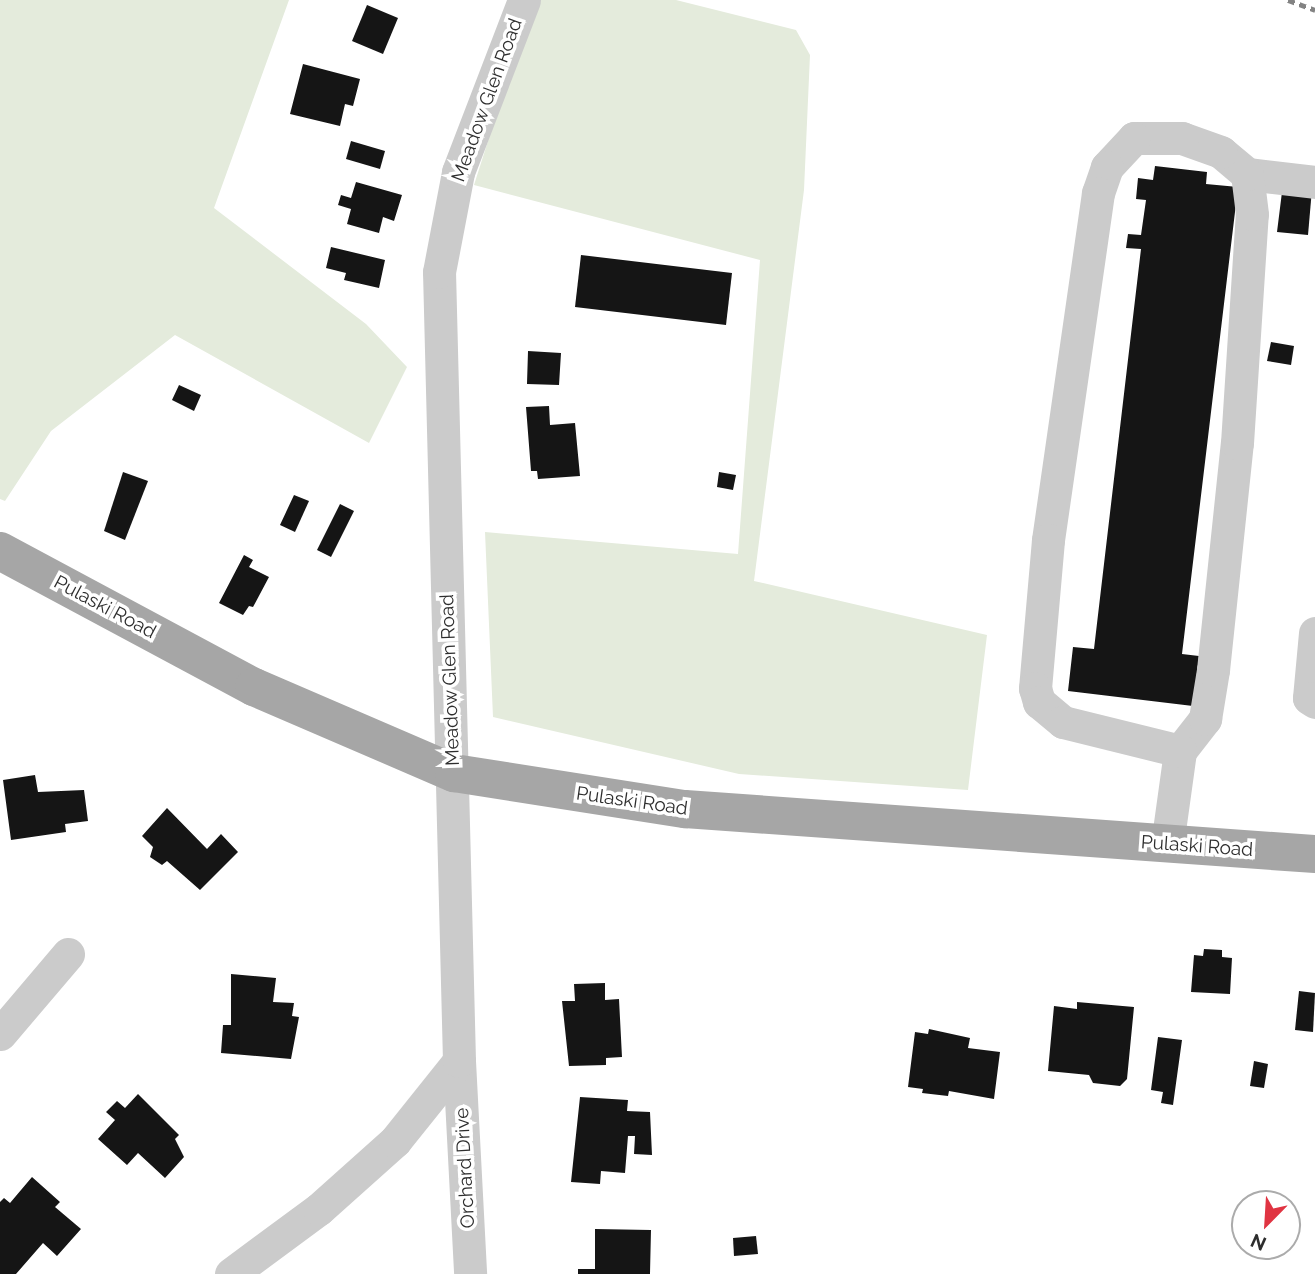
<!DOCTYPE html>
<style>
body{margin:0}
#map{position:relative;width:1315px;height:1274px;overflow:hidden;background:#fff;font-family:Raleway,sans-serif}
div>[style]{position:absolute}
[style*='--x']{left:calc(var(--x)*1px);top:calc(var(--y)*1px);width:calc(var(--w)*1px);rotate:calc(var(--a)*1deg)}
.green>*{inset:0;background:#e4ebdc}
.building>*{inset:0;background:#151515}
.minor>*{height:33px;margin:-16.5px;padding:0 16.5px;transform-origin:16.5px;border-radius:16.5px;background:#cbcbcb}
.major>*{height:38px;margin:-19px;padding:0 19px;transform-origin:19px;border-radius:19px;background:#a6a6a6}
.rail>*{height:5px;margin-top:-2.5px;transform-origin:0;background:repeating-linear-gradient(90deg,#838383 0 7px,transparent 0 12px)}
span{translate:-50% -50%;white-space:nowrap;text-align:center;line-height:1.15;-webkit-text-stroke:7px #fff;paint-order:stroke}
.street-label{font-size:19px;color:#2e2e2e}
.north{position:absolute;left:1231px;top:1190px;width:70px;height:70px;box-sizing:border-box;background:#fff;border:2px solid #ababab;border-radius:50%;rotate:204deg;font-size:19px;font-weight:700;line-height:28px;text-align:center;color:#2e2e2e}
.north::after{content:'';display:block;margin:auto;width:24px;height:32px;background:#e03442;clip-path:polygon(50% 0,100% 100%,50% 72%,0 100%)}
</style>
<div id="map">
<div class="green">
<div style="clip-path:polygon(0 0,289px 0,214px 208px,366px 324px,407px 367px,369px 443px,175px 335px,51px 431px,5px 501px,0 499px)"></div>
<div style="clip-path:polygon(533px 0,676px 0,796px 30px,810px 55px,804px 190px,754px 581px,987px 635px,968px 790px,739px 774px,493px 717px,485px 532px,738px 554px,760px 260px,474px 185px)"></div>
</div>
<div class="building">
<div style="clip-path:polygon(367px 5px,398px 18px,383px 54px,352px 41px)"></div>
<div style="clip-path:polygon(303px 64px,360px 79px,353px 106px,345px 104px,340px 126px,290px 114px)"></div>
<div style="clip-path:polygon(351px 141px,385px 151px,380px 169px,346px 159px)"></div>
<div style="clip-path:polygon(1155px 166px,1207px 172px,1206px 184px,1238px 187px,1182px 654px,1199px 656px,1193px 706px,1068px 691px,1073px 647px,1094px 649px,1141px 249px,1126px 248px,1128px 234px,1141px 235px,1146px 200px,1136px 199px,1138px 178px,1153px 180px)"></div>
<div style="clip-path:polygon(356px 182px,402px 195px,394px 221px,383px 217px,379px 233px,347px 224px,351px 209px,338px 205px,341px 195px,351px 198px)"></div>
<div style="clip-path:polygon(1283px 184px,1312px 189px,1308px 235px,1277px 232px)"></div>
<div style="clip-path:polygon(331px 247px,385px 260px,379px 288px,344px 280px,346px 273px,326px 268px)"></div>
<div style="clip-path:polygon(581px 255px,732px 273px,726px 325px,575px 307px)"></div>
<div style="clip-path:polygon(1271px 342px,1294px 346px,1291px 365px,1267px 361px)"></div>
<div style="clip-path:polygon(528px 351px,561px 353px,559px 385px,527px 384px)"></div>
<div style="clip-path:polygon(179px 385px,201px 395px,194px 411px,172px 400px)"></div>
<div style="clip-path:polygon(549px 406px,550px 425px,575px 423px,580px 476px,538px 479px,537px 471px,531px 471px,526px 407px)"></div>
<div style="clip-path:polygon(123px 472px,148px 481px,125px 540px,104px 531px)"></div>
<div style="clip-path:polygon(719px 472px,736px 475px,733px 490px,717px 487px)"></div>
<div style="clip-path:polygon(294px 495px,309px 501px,295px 532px,280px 525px)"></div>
<div style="clip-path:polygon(340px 504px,354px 511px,331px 557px,317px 550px)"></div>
<div style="clip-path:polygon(244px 555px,253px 560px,249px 567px,269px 577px,253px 607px,249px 606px,243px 615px,219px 603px)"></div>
<div style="clip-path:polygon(35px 775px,38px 792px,84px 790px,88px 821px,65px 824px,66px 832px,11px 840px,3px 780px)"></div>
<div style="clip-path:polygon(167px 808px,207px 849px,221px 834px,238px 852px,200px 890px,167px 861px,162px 865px,150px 857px,153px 847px,142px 836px)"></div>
<div style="clip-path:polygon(1204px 949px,1222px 950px,1222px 957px,1232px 958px,1230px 994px,1191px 992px,1194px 955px,1203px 956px)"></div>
<div style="clip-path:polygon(231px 974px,276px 978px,273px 1002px,294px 1003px,292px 1016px,299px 1017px,291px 1059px,221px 1053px,223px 1025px,231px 1025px)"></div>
<div style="clip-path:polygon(605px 983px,605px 1000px,619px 999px,622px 1057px,606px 1058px,606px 1065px,569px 1066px,562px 1001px,575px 1001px,574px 984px)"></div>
<div style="clip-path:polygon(1299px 991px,1315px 993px,1313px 1032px,1295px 1030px)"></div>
<div style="clip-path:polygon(1077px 1002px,1134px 1007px,1127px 1079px,1120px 1086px,1093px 1083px,1089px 1075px,1048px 1071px,1054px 1006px,1077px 1009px)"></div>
<div style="clip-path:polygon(929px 1029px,970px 1038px,968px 1048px,1000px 1052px,994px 1099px,949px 1091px,948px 1096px,922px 1093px,923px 1089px,908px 1087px,915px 1032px,928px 1034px)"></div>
<div style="clip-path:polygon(1158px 1037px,1182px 1040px,1173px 1105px,1161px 1103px,1163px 1092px,1151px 1090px)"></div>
<div style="clip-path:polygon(1254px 1061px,1268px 1064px,1264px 1088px,1250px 1086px)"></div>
<div style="clip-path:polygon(138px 1094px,179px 1135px,175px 1139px,184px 1157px,165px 1178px,138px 1153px,127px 1165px,98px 1139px,115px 1120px,106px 1112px,117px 1101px,125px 1108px)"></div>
<div style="clip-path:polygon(580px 1097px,628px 1100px,627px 1111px,650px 1112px,652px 1155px,634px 1154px,635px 1136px,628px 1136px,625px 1173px,601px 1171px,600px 1184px,571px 1182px)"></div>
<div style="clip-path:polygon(32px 1177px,60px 1202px,55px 1207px,81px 1229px,57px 1256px,43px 1243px,16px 1274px,0 1274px,0 1202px,4px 1198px,10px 1203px)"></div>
<div style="clip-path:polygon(595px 1229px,651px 1230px,650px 1274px,578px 1274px,578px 1269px,595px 1269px)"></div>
<div style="clip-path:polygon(756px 1236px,758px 1254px,734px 1256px,733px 1238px)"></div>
</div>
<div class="minor">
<div style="--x:1247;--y:174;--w:68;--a:6.7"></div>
<div style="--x:1315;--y:633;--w:65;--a:95.3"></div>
<div style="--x:1309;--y:698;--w:7;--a:34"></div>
<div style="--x:1167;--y:845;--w:95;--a:-82.1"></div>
<div style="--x:1180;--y:751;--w:41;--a:-52"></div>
<div style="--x:1205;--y:719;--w:50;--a:-80.7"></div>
<div style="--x:1213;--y:670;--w:228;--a:-84"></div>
<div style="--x:1237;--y:443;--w:229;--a:-86.3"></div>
<div style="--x:1252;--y:214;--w:40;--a:-97.1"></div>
<div style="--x:1247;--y:174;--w:34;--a:-140"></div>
<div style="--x:1221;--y:152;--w:41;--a:-160.3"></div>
<div style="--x:1182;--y:138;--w:48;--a:180"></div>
<div style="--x:1134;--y:138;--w:40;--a:133"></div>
<div style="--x:1107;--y:167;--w:28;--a:109"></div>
<div style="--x:1098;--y:193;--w:351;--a:98.2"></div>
<div style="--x:1048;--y:540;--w:149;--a:95"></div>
<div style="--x:1035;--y:688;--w:15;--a:74"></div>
<div style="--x:1039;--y:702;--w:31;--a:40"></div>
<div style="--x:1063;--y:722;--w:121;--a:13.9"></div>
<div style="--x:0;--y:1034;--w:105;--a:-49.6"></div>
<div style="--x:459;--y:1061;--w:213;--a:87"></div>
<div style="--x:231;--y:1274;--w:109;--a:-36.5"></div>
<div style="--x:319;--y:1209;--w:102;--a:-41.8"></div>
<div style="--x:395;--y:1141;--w:102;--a:-51.3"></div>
<div style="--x:459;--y:1061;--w:789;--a:-91.45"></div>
<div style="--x:439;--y:272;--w:102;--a:-79.2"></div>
<div style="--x:458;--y:172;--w:184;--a:-69"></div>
</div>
<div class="major">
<div style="--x:0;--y:551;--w:288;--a:28.2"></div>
<div style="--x:254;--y:687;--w:218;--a:23.3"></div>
<div style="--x:454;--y:773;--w:234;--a:8.9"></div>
<div style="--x:685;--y:809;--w:632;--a:4.09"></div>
</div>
<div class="rail">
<div style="--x:1288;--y:0;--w:29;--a:20"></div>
</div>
<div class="street-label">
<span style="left:487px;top:100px;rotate:-70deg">Meadow Glen Road</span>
<span style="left:105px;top:607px;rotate:28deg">Pulaski Road</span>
<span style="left:450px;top:680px;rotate:-92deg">Meadow Glen Road</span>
<span style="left:632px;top:801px;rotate:8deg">Pulaski Road</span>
<span style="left:1197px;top:846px;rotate:4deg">Pulaski Road</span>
<span style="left:465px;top:1168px;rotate:-93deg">Orchard Drive</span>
</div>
<div class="north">N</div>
</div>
